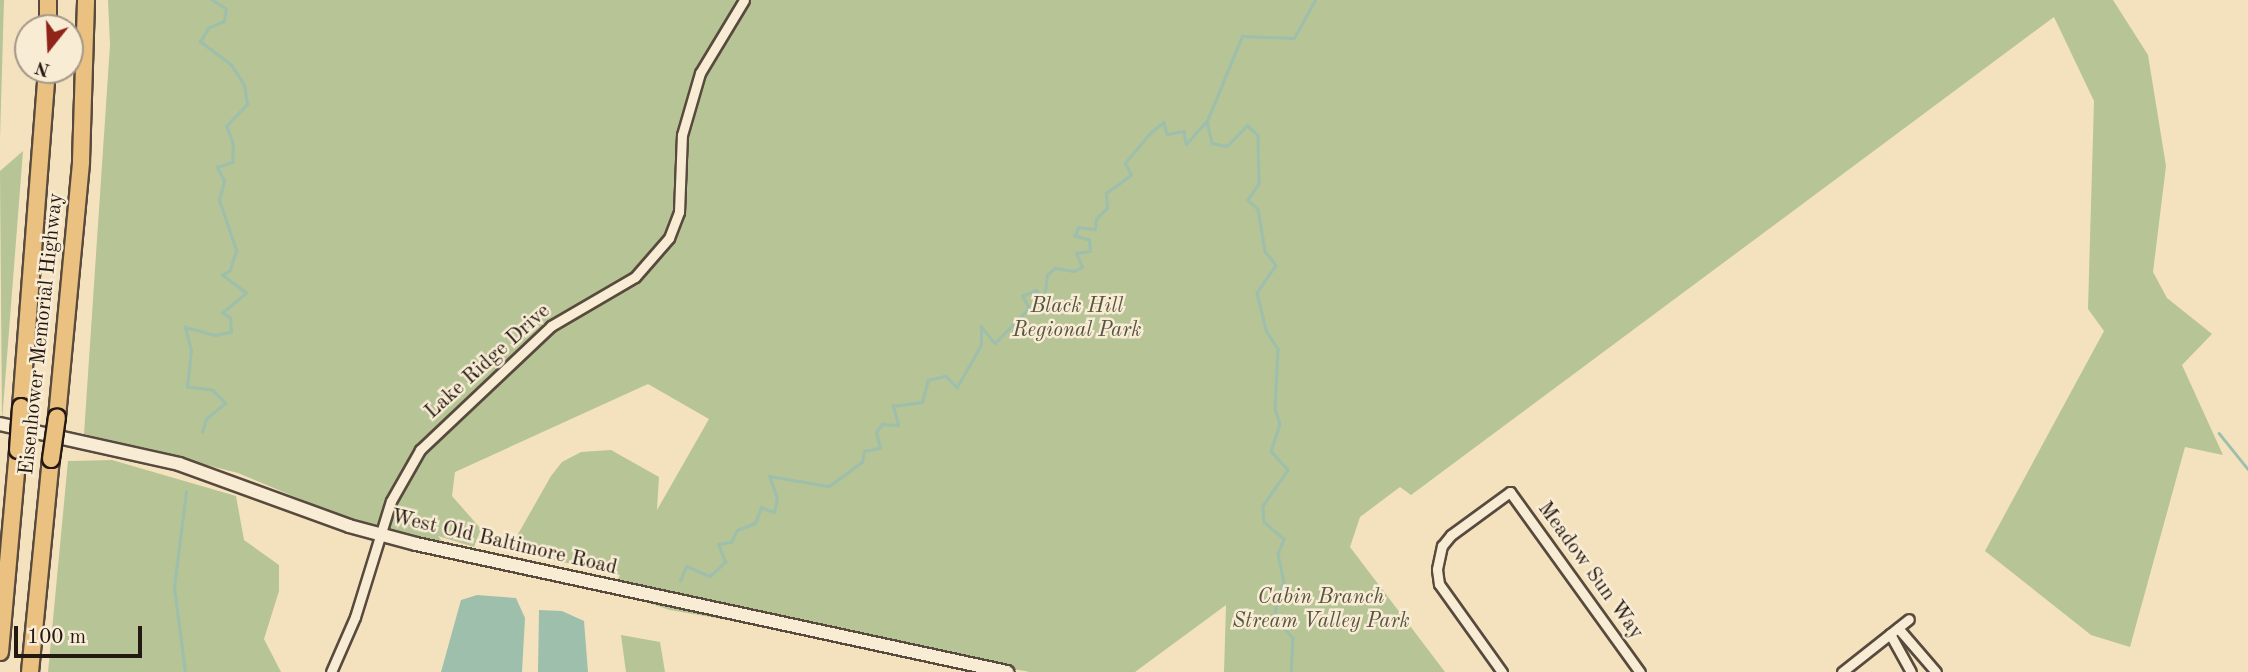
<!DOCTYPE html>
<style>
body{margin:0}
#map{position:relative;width:2248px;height:672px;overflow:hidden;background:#f4e2bf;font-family:"Old Standard TT",serif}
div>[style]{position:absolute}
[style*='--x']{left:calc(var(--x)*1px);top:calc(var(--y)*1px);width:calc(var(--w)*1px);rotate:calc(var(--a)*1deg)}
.green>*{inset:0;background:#b6c496}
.water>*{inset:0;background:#9dbfac}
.stream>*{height:2.5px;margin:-1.25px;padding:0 1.25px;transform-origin:1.25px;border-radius:1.25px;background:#9dbfac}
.roads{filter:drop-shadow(2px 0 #584a3d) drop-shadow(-2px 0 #584a3d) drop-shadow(0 2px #584a3d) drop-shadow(0 -2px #584a3d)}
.street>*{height:9px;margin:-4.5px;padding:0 4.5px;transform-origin:4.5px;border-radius:4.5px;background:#f8ecd5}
.secondary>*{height:12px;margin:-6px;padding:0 6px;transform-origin:6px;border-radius:6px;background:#f8ecd5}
.highway>*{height:16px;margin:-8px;padding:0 8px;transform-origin:8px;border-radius:8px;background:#eac180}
.bridges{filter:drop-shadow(2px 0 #241812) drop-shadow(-2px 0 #241812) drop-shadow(0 2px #241812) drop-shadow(0 -2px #241812)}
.highway-bridge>*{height:16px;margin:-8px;padding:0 8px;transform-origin:8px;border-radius:8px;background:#eac180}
span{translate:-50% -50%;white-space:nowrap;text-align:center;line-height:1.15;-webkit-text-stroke:5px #f8ecd5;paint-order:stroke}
.park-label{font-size:21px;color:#575440;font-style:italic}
.street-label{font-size:21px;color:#241812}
.north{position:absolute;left:14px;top:14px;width:70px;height:70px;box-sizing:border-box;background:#f8ecd5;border:2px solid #a39787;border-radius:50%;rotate:198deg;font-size:19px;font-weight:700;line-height:28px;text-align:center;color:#241812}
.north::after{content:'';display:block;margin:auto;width:24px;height:32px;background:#8f2418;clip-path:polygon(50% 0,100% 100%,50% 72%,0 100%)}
.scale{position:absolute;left:14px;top:626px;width:128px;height:32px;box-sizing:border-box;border:4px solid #241812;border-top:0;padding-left:9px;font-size:21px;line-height:24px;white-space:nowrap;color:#241812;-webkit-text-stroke:5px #f8ecd5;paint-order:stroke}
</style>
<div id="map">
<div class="green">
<div style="clip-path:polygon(0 0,4px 0,0 139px)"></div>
<div style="clip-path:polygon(108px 0,2113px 0,2148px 55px,2166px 166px,2153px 272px,2167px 298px,2212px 334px,2182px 365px,2223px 455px,2185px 447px,2130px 647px,2091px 635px,1985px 551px,2104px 331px,2088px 309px,2094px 101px,2054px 17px,1411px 495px,1400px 487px,1360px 517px,1350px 547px,1445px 672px,1224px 672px,1226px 605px,1135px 672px,1030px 672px,670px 610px,612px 591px,620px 575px,509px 550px,551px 476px,562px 462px,581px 452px,611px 450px,659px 477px,657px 510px,709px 419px,648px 384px,455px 472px,452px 496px,481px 529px,474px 547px,438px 536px,447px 548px,360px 524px,238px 473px,84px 434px,110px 45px)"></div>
<div style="clip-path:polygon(23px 151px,2px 421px,0 171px)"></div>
<div style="clip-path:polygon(112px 460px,236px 496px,244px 540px,279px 565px,279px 591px,264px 639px,281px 672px,48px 672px,68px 461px)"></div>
<div style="clip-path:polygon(621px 635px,660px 642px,665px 672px,626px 672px)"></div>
</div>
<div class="water">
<div style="clip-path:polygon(477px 595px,516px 598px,525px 618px,522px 672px,441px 672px,461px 600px)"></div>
<div style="clip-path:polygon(539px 610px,562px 611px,584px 621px,588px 672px,538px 672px)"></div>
</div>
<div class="stream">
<div style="--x:1207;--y:121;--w:23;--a:77"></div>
<div style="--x:1212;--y:143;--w:15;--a:11"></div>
<div style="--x:1227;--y:146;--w:29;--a:-46"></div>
<div style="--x:1247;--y:125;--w:15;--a:42"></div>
<div style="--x:1258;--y:135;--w:49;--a:88.8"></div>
<div style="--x:1259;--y:184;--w:19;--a:125"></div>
<div style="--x:1248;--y:200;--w:13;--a:42"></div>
<div style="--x:1258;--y:209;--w:43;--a:80.5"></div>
<div style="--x:1265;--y:251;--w:18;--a:52"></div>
<div style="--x:1276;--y:265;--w:34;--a:124"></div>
<div style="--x:1257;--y:293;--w:38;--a:76"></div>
<div style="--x:1266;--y:330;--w:22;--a:58"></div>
<div style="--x:1278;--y:349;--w:59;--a:92.9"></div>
<div style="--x:1275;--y:408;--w:17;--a:73"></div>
<div style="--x:1280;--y:424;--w:28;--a:108"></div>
<div style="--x:1271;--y:451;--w:25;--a:48"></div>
<div style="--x:1288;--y:470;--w:44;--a:124.8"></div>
<div style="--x:1263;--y:506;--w:16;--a:86"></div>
<div style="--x:1264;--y:522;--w:26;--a:40"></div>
<div style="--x:1284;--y:539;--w:16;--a:112"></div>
<div style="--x:1278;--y:554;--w:29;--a:78"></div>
<div style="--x:1284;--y:582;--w:17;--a:114"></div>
<div style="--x:1277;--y:598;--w:20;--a:96"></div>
<div style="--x:1275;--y:618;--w:27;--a:48"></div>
<div style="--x:1293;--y:638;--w:34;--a:93"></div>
<div style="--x:202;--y:432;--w:14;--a:-73"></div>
<div style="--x:206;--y:419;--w:25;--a:-40"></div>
<div style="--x:225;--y:403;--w:18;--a:-135"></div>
<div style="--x:212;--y:390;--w:25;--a:-173"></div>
<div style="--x:187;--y:387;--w:37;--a:-84"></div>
<div style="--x:191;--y:350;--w:24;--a:-105"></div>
<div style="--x:185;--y:327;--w:31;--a:15"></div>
<div style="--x:215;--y:335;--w:16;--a:-11"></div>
<div style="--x:231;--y:332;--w:14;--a:-94"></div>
<div style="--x:230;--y:318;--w:9;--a:-148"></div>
<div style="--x:222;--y:313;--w:31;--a:-40"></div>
<div style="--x:246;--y:293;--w:30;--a:-143"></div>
<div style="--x:222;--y:275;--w:9;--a:-32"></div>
<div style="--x:230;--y:270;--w:21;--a:-73"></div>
<div style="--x:236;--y:250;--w:53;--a:-108.8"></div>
<div style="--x:219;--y:200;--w:20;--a:-75"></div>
<div style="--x:224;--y:181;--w:16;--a:-117"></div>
<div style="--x:217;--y:167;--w:16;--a:-18"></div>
<div style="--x:232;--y:162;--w:18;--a:-87"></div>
<div style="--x:233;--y:144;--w:19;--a:-111"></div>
<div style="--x:226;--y:126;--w:30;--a:-46"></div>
<div style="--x:247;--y:104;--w:19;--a:-99"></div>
<div style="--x:244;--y:85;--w:24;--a:-123"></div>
<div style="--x:231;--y:65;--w:39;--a:-143"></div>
<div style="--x:200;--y:42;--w:16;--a:-60"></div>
<div style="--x:208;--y:28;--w:17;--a:-24"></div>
<div style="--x:224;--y:21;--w:12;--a:-81"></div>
<div style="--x:226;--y:9;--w:17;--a:-147"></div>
<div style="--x:2219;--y:433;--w:46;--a:51.1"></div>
<div style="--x:680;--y:581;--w:16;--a:-68"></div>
<div style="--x:686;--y:566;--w:26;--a:23"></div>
<div style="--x:710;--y:576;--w:21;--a:-43"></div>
<div style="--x:725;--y:562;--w:19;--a:-111"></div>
<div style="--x:718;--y:544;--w:13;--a:-9"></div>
<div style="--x:731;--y:542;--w:13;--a:-63"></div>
<div style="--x:737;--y:530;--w:19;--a:-21"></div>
<div style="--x:755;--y:523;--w:17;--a:-69"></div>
<div style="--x:761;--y:507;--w:14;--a:21"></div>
<div style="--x:774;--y:512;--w:14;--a:-78"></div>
<div style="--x:777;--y:498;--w:23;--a:-110"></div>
<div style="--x:769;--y:476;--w:61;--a:9.5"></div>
<div style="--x:829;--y:486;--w:41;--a:-36"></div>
<div style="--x:862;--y:462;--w:11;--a:-80"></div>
<div style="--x:864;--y:451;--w:16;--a:-11"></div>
<div style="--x:880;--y:448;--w:16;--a:-104"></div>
<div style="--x:876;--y:432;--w:10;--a:-53"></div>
<div style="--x:882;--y:424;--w:16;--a:4"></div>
<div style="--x:898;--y:425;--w:20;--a:-105"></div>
<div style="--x:893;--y:406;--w:29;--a:-8"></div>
<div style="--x:922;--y:402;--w:23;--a:-75"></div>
<div style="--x:928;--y:380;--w:18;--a:-13"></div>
<div style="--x:946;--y:376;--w:16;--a:45"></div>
<div style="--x:957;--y:387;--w:48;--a:-60.3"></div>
<div style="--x:981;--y:345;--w:19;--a:-90"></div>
<div style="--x:981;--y:326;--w:22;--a:51"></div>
<div style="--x:995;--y:343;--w:49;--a:-45.8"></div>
<div style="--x:1029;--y:308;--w:14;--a:-120"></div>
<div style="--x:1022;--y:296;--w:15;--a:-23"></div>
<div style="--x:1036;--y:290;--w:12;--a:48"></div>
<div style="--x:1044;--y:299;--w:24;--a:-83"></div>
<div style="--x:1047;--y:275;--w:11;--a:-41"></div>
<div style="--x:1055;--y:268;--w:19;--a:9"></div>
<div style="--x:1074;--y:271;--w:9;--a:-27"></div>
<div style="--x:1082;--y:267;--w:15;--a:-113"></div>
<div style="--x:1076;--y:253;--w:14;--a:-8"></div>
<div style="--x:1090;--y:251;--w:11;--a:-95"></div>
<div style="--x:1089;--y:240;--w:15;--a:-164"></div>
<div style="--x:1075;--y:236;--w:9;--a:-72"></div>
<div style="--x:1078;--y:227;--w:17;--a:7"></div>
<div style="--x:1095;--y:229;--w:10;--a:-84"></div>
<div style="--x:1096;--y:219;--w:16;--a:-45"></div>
<div style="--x:1107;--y:208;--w:15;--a:-94"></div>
<div style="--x:1106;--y:193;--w:31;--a:-36"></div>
<div style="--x:1131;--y:175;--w:13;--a:-117"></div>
<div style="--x:1125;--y:163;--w:40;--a:-50"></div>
<div style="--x:1151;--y:132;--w:16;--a:-38"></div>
<div style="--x:1164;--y:122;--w:12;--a:76"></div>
<div style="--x:1167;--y:134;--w:17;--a:-10"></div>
<div style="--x:1184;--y:131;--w:13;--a:81"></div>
<div style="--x:1186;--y:144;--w:31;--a:-48"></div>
<div style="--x:1207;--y:121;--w:92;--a:-67.6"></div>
<div style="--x:1242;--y:36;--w:52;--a:2.2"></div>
<div style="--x:1294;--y:38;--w:43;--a:-61.1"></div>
<div style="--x:185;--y:672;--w:86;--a:-97.4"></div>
<div style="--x:174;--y:587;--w:96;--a:-82.8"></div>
</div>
<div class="roads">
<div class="street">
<div style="--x:1898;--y:628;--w:58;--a:49.2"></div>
<div style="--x:1890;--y:634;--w:43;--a:61.1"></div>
<div style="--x:331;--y:672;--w:60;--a:-66.4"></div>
<div style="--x:355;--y:617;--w:121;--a:-72.8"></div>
<div style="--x:391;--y:501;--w:59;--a:-60.4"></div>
<div style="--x:420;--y:450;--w:180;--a:-43.4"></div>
<div style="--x:551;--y:326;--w:97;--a:-30.3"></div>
<div style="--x:635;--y:277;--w:52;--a:-48.9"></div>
<div style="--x:669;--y:238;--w:28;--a:-69"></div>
<div style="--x:679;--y:212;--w:77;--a:-87.8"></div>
<div style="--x:682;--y:135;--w:65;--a:-73.8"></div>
<div style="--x:700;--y:73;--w:85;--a:-58.9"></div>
<div style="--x:1502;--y:672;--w:108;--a:-125.6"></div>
<div style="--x:1439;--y:584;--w:15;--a:-98"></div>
<div style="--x:1437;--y:569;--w:24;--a:-78"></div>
<div style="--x:1442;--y:546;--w:14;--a:-51"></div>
<div style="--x:1451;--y:535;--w:73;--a:-36.1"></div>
<div style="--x:1510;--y:492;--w:222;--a:54.2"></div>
<div style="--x:1842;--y:672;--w:85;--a:-38.3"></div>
</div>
<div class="secondary">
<div style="--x:0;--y:424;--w:183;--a:12.6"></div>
<div style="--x:179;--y:464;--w:181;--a:20"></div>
<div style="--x:349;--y:526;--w:69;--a:15"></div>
<div style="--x:416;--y:544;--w:605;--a:12.22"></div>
</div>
<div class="highway">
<div style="--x:48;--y:28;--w:28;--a:-90"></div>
<div style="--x:21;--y:407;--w:338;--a:-85.6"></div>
<div style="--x:57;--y:417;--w:257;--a:-84.6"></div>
<div style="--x:81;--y:161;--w:161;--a:-88.2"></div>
<div style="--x:0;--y:652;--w:203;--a:-84.9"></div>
<div style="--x:30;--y:672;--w:214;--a:-84.4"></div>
</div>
</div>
<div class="bridges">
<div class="highway-bridge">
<div style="--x:18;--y:450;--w:43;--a:-86"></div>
<div style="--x:51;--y:459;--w:42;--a:-81.9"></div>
</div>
</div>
<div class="park-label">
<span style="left:1077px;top:319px">Black Hill<br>Regional Park</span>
<span style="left:1321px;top:610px">Cabin Branch<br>Stream Valley Park</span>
</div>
<div class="street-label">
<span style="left:42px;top:334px;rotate:-84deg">Eisenhower Memorial Highway</span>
<span style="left:488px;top:362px;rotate:-42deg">Lake Ridge Drive</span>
<span style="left:504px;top:543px;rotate:13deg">West Old Baltimore Road</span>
<span style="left:1590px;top:571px;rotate:54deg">Meadow Sun Way</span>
</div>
<div class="north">N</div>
<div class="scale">100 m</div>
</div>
